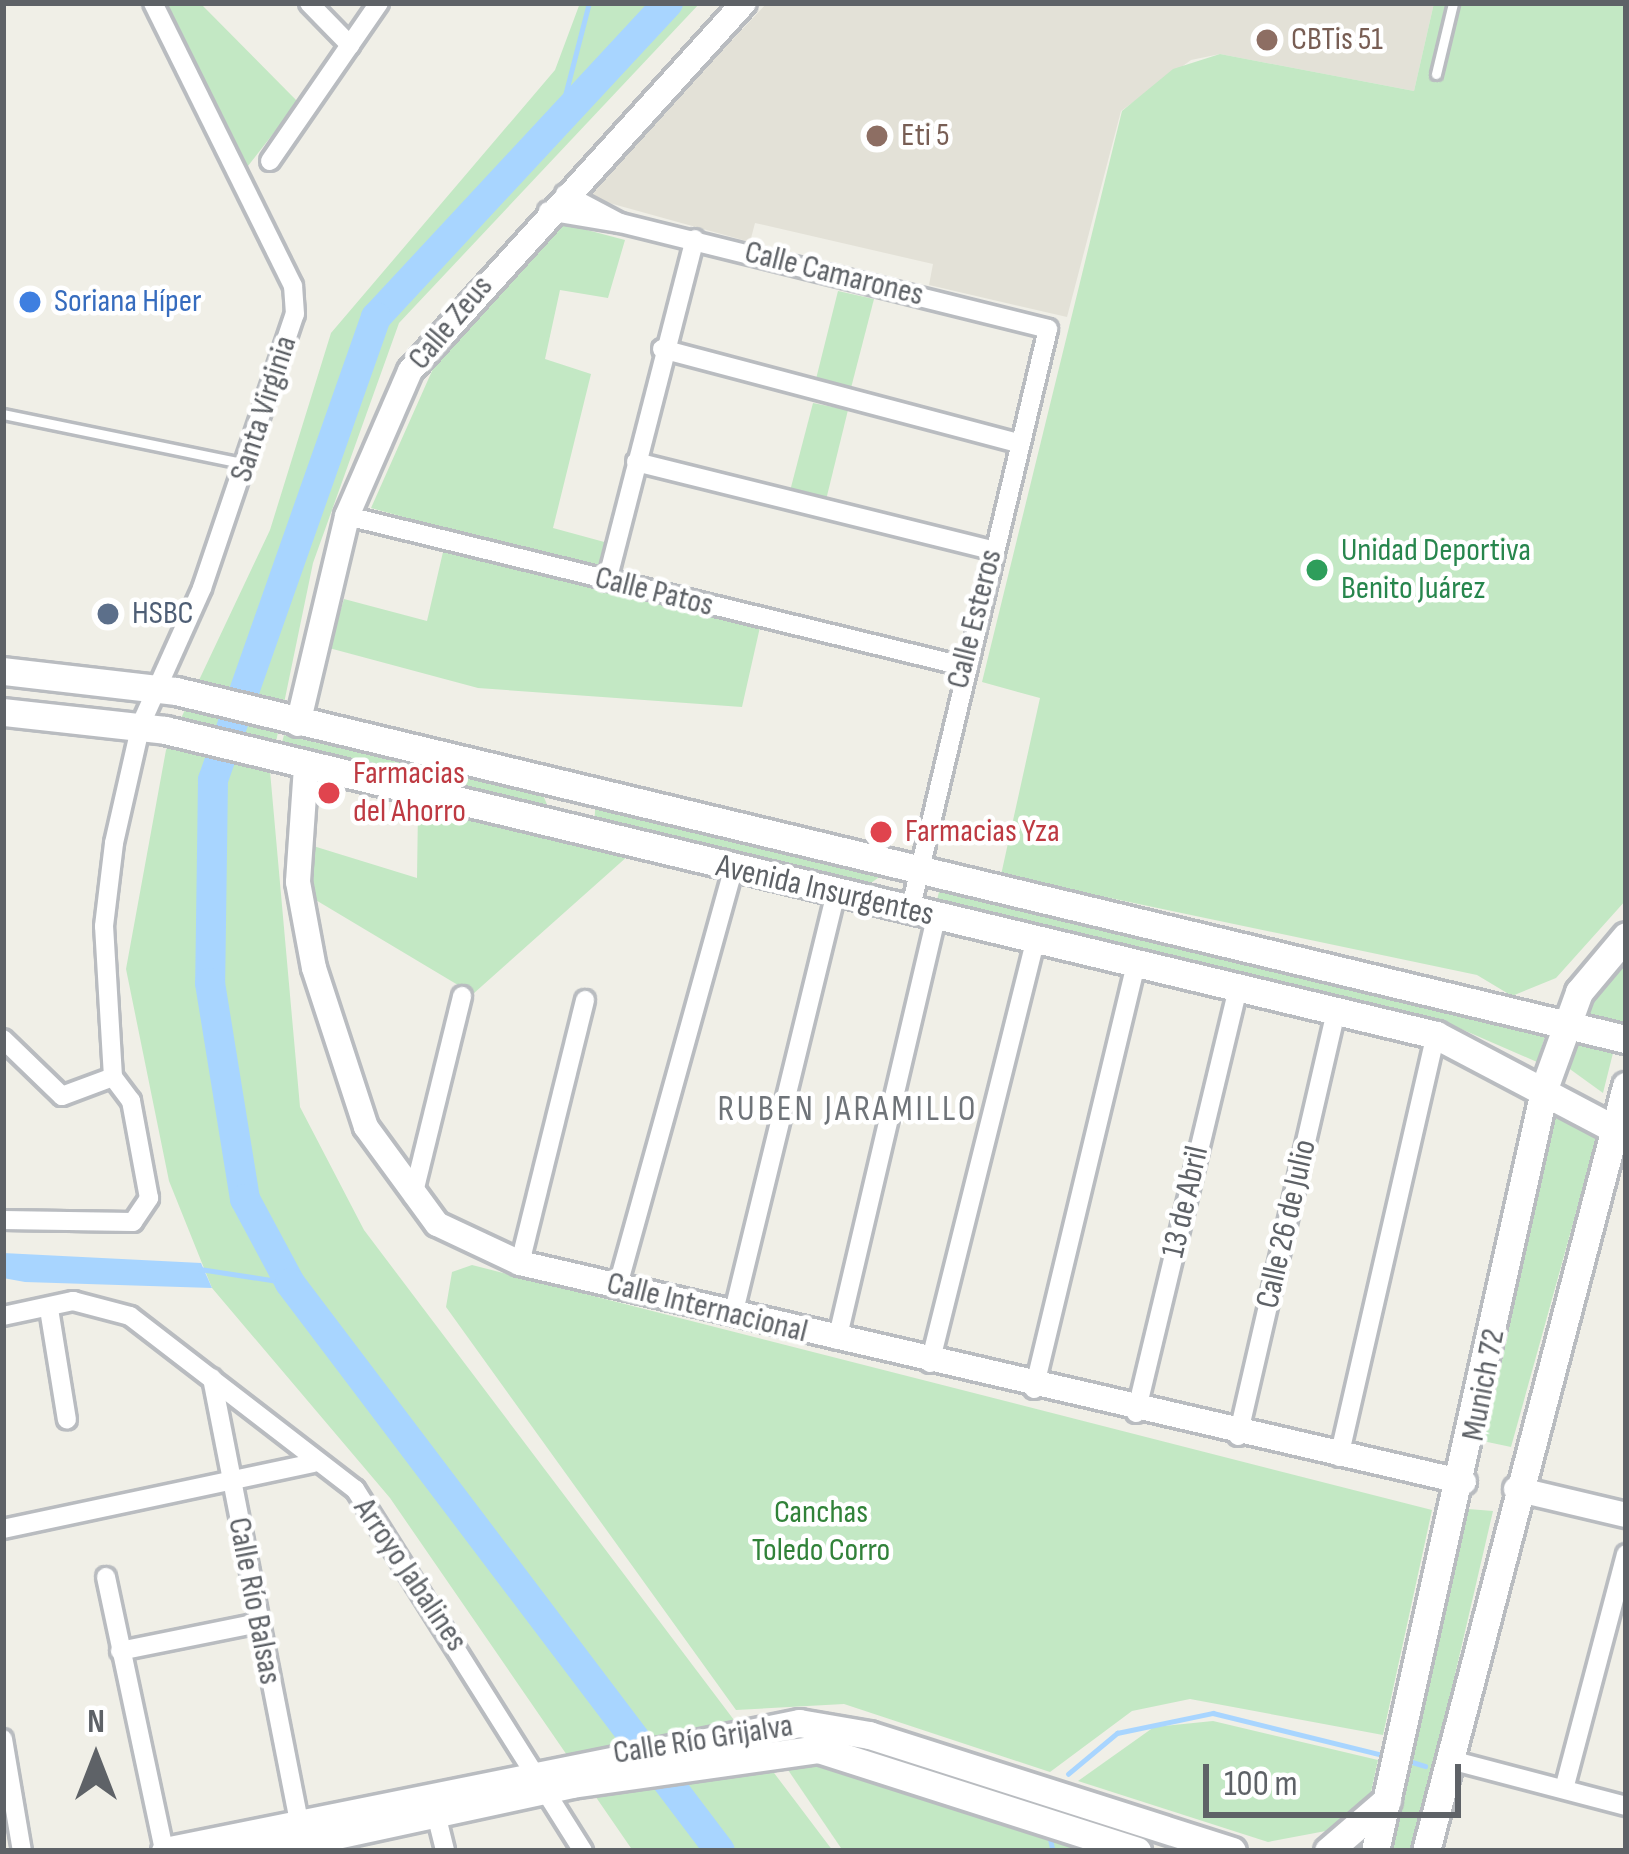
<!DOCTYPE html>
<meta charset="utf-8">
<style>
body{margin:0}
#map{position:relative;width:1629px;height:1854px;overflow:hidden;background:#f0efe7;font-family:"Sofia Sans Condensed",sans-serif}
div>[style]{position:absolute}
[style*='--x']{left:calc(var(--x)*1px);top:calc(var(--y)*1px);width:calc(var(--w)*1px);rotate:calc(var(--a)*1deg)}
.education>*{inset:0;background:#e3e1d7}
.green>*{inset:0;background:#c3e8c4}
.water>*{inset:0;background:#a8d5ff}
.stream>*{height:4.5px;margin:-2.25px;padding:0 2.25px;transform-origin:2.25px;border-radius:2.25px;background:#a8d5ff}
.river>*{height:30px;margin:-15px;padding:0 15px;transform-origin:15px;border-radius:15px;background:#a8d5ff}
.roads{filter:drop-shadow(3px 0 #b9bcc0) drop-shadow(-3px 0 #b9bcc0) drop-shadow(0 3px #b9bcc0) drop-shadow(0 -3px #b9bcc0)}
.service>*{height:9px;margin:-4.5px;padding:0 4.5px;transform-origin:4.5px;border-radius:4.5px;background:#fff}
.minor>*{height:18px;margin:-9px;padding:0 9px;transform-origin:9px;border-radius:9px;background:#fff}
.tertiary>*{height:24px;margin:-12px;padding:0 12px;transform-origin:12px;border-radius:12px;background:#fff}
.secondary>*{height:27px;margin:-13.5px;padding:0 13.5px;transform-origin:13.5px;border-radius:13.5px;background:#fff}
.dots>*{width:33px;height:33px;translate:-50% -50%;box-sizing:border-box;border:6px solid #fff;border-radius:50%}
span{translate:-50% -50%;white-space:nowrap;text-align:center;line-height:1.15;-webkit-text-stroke:9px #fff;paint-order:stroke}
.education-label{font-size:33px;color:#785e54}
.left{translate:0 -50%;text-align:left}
.street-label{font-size:33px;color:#5e6267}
.shop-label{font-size:33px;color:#366cbe}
.leisure-label{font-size:33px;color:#27864d}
.service-label{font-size:33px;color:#4e5e75}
.health-label{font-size:33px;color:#be3a42}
.park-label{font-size:33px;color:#318239}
.neighbourhood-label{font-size:36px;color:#6f7479;letter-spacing:3px}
.frame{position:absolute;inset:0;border:6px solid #5e6267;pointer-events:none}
.north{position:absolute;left:36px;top:1698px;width:120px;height:120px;-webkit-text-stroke:9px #fff;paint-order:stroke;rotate:0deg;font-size:33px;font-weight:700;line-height:48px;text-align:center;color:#5e6267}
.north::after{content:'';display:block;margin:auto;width:42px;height:54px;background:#5e6267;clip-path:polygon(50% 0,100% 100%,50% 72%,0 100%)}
.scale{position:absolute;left:1203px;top:1764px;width:258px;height:54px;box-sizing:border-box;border:6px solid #5e6267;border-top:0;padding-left:15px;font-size:36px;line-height:42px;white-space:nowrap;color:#5e6267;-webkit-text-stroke:9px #fff;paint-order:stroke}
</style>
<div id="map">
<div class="education">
<div style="clip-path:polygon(767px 3px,1434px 3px,1414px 91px,1220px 54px,1191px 60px,1121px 111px,1067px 317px,929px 285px,933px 264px,755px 223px,750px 242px,584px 196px)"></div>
</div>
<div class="green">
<div style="clip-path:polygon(161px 3px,200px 3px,298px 102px,244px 171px)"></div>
<div style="clip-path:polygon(580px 3px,700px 3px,399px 323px,313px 563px,270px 771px,300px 1107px,364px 1230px,833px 1851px,633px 1851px,390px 1498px,212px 1288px,169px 1181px,126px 969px,166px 750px,270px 530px,331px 333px,555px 70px)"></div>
<div style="clip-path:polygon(1434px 3px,1626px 3px,1626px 900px,1556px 978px,1512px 996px,1477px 975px,1001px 875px,1040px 698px,982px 682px,1122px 111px,1173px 69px,1220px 54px,1414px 91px)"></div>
<div style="clip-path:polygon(553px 221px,625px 240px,608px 298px,560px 290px,545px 359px,591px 374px,553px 528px,608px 543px,602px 573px,371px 508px,448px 335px)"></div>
<div style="clip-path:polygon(838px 291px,874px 299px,851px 388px,816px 379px)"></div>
<div style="clip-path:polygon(813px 403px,848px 410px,826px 500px,790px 491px)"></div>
<div style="clip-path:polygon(443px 552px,760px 627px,742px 707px,478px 688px,329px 648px,344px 599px,427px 621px)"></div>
<div style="clip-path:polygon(284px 735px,543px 795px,548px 807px,280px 750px)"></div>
<div style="clip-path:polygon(596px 801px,872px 872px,882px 875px,871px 883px,594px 823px)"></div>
<div style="clip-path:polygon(418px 808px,629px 855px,473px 994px,304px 893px,310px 845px,417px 878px)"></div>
<div style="clip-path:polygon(942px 880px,1547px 1030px,1537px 1062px,1445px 1022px,937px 900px)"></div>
<div style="clip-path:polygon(1626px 950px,1625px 1023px,1579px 1011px)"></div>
<div style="clip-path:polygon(1572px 1043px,1613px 1053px,1603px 1093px,1567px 1067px)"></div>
<div style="clip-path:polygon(1549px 1097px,1600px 1126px,1511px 1447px,1478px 1440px)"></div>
<div style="clip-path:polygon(472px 1265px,1432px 1510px,1383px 1735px,1190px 1699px,1132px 1711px,1050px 1772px,844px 1704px,736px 1710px,446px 1307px,452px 1272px)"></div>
<div style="clip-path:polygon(1468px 1509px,1493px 1511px,1414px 1851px,1382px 1851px)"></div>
<div style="clip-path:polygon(1213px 1721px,1378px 1760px,1371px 1792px,1331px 1830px,1268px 1842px,1078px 1781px,1154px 1727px)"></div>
<div style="clip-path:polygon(784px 1764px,851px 1766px,1115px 1851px,843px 1851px)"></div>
</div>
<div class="water">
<div style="clip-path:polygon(3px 1253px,201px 1263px,212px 1288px,25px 1282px,3px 1278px)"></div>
</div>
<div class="stream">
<div style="--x:561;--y:111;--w:112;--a:-75.5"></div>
<div style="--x:200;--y:1269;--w:91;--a:8.8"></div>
<div style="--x:1409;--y:1761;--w:17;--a:17"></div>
<div style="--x:1068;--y:1774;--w:64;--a:-39.9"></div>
<div style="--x:1117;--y:1733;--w:98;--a:-11.8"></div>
<div style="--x:1213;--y:1713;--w:175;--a:13.9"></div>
<div style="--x:1049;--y:1832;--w:19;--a:78"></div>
</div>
<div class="river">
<div style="--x:668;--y:3;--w:429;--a:132.9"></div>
<div style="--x:376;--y:317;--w:491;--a:109.4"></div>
<div style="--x:213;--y:780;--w:203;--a:90.8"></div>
<div style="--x:210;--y:983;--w:219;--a:80.8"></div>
<div style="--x:245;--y:1199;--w:95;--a:61.8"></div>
<div style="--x:290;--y:1283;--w:712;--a:52.87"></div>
</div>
<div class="roads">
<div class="service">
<div style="--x:1436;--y:74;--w:73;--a:-76.5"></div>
<div style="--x:3;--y:414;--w:249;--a:11.6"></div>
</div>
<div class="minor">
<div style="--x:309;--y:3;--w:59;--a:45.7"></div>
<div style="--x:270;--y:161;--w:192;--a:-55.4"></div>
<div style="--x:565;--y:194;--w:62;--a:27.8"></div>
<div style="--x:620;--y:223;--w:441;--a:13.9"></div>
<div style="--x:1048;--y:329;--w:598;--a:103.34"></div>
<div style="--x:548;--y:211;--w:73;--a:9.5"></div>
<div style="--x:662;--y:349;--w:369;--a:14.8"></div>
<div style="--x:636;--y:462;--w:367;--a:13.9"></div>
<div style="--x:347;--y:516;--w:634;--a:13.69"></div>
<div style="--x:607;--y:581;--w:353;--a:-75.6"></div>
<div style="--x:3;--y:1039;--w:82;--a:44"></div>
<div style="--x:62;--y:1096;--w:54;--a:-20.4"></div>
<div style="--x:413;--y:1196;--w:206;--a:-76.2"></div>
<div style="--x:3;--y:1220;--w:130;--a:0.9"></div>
<div style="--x:133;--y:1222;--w:29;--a:-56"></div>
<div style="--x:149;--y:1198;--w:99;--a:-100.5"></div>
<div style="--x:131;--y:1101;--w:30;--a:-127"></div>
<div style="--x:113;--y:1077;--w:151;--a:-93.4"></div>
<div style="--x:104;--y:926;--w:84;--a:-83.1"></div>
<div style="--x:114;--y:843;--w:122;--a:-77.2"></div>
<div style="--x:141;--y:724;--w:149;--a:-65.8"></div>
<div style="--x:202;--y:588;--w:289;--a:-71.3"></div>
<div style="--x:295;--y:314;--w:28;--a:-94"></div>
<div style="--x:293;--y:286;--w:316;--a:-116.3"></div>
<div style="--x:520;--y:1263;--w:271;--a:-76.1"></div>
<div style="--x:618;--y:1285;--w:432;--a:-74.5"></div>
<div style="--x:49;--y:1309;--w:112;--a:80.8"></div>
<div style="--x:733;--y:1315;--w:434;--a:-76.3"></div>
<div style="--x:3;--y:1316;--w:72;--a:-12.1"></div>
<div style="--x:73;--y:1301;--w:59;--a:14.7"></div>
<div style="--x:130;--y:1316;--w:284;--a:37.6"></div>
<div style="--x:355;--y:1489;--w:428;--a:57.8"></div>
<div style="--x:837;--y:1340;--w:433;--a:-76.8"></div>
<div style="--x:930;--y:1363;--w:433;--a:-76"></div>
<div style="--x:212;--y:1378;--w:464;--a:78.9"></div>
<div style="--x:1034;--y:1389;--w:433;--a:-76.5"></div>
<div style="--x:1136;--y:1413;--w:434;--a:-76.5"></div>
<div style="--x:1238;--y:1436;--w:435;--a:-77"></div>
<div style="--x:1339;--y:1457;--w:433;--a:-77.1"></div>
<div style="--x:3;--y:1529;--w:317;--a:-12"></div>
<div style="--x:106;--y:1577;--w:280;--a:78"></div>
<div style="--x:120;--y:1651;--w:142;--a:-11.4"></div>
<div style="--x:3;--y:1739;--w:114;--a:80.4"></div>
<div style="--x:1447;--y:1759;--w:185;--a:14.7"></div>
<div style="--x:1564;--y:1789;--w:243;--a:-75.2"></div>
<div style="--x:436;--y:1814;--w:38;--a:76"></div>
</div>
<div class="tertiary">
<div style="--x:298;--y:724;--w:214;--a:-76.7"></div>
<div style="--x:347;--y:516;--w:158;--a:-66.5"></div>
<div style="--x:410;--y:371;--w:497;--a:-47.8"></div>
<div style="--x:306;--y:767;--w:115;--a:94"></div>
<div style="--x:298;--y:882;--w:87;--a:79.5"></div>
<div style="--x:314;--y:968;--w:167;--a:71.9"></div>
<div style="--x:366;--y:1127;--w:120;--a:53.8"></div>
<div style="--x:437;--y:1224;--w:92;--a:25.2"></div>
<div style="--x:520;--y:1263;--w:969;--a:13.06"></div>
<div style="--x:1516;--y:1489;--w:113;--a:13.3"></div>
</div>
<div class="secondary">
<div style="--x:3;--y:671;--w:174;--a:6.6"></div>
<div style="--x:176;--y:691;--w:1491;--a:13.5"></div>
<div style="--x:3;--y:712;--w:163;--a:6.3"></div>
<div style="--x:165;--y:730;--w:1307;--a:13.49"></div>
<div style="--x:1436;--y:1035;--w:215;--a:27.8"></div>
<div style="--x:165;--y:1851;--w:647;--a:-11.41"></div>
<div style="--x:799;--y:1723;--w:71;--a:9.7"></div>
<div style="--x:869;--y:1735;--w:381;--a:17.7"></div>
<div style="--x:262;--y:1851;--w:317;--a:-12.2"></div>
<div style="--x:572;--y:1784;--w:248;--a:-8.1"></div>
<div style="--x:818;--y:1749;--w:335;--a:17.7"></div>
<div style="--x:1328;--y:1851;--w:78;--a:-40.8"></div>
<div style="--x:1375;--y:1851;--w:784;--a:-77.47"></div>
<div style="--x:1545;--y:1086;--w:100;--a:-70.1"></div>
<div style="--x:1579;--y:992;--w:73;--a:-50"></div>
<div style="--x:1426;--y:1851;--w:791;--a:-75.35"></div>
</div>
</div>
<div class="dots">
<div style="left:1267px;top:40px;background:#8d6e63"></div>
<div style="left:877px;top:136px;background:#8d6e63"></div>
<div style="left:30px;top:302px;background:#3f7fe0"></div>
<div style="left:1317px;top:570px;background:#2e9e5b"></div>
<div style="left:108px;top:614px;background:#5c6f8a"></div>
<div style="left:329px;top:793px;background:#e0444e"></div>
<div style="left:881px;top:832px;background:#e0444e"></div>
</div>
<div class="education-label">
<span class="left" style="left:1291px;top:40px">CBTis 51</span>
<span class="left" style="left:901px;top:136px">Eti 5</span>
</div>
<div class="street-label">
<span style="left:834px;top:274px;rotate:14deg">Calle Camarones</span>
<span style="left:451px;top:323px;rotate:-50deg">Calle Zeus</span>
<span style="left:264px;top:409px;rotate:-72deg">Santa Virginia</span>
<span style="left:654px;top:592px;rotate:14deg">Calle Patos</span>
<span style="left:975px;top:619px;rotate:-76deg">Calle Esteros</span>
<span style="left:825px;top:891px;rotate:13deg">Avenida Insurgentes</span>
<span style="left:1186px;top:1202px;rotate:-77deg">13 de Abril</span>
<span style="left:1287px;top:1224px;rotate:-77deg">Calle 26 de Julio</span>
<span style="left:707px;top:1308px;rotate:14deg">Calle Internacional</span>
<span style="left:1484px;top:1385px;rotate:-79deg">Munich 72</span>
<span style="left:410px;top:1575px;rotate:56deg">Arroyo Jabalines</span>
<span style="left:254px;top:1601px;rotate:79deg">Calle Río Balsas</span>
<span style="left:703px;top:1740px;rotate:-9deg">Calle Río Grijalva</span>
</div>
<div class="shop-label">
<span class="left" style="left:54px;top:302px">Soriana Híper</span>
</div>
<div class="leisure-label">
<span class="left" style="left:1341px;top:570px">Unidad Deportiva<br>Benito Juárez</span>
</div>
<div class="service-label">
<span class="left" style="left:132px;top:614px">HSBC</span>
</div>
<div class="health-label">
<span class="left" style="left:353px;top:793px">Farmacias<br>del Ahorro</span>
<span class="left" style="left:905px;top:832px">Farmacias Yza</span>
</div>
<div class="park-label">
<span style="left:821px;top:1532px">Canchas<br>Toledo Corro</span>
</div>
<div class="neighbourhood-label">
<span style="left:848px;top:1110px">RUBEN JARAMILLO</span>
</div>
<div class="frame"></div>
<div class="north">N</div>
<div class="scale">100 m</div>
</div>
